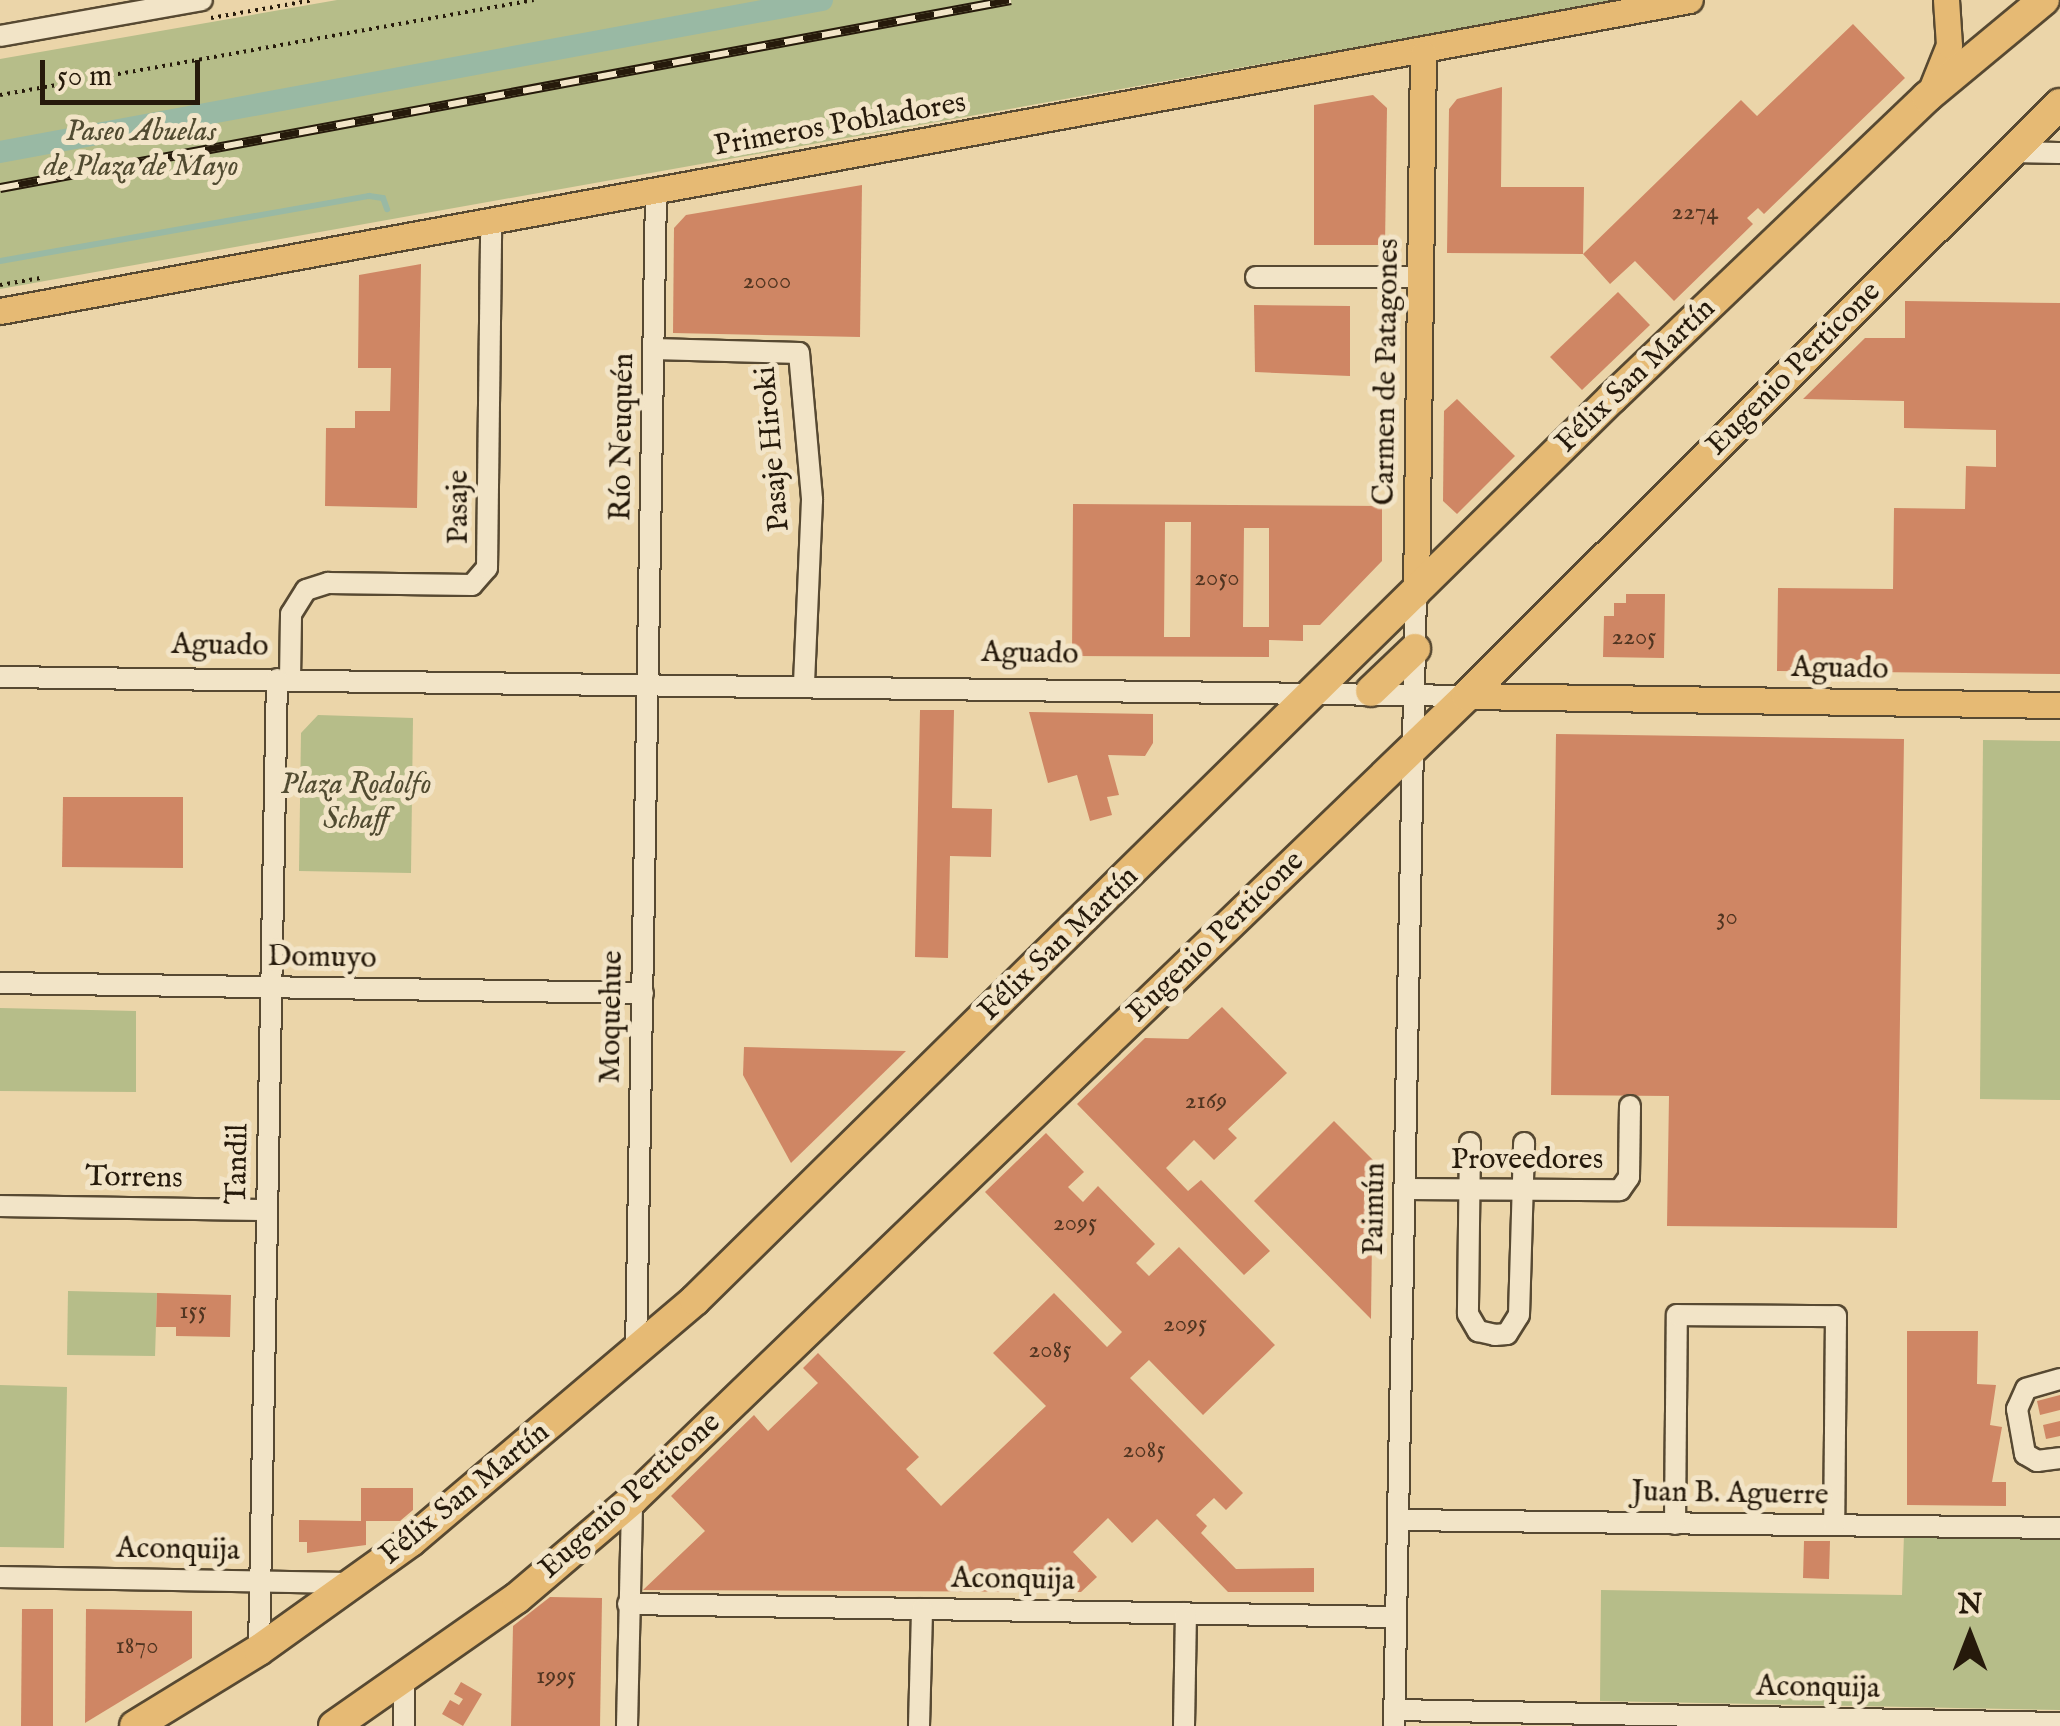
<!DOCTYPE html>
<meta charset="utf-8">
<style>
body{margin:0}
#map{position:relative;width:2060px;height:1726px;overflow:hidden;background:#ebd5a9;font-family:"IM FELL English",serif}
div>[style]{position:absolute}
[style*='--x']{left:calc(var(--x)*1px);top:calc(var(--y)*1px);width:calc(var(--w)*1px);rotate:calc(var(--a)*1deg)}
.green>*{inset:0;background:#b6bd89}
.stream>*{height:6px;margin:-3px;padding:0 3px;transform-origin:3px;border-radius:3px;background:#99b9a4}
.canal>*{height:22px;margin:-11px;padding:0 11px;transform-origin:11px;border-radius:11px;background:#99b9a4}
.building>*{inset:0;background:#cf8664}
.path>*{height:4px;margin-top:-2px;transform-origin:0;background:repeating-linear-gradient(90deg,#261a0b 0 2.5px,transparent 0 7.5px)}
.roads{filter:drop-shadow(2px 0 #574932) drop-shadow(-2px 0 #574932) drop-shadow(0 2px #574932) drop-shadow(0 -2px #574932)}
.minor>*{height:20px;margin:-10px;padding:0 10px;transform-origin:10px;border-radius:10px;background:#f2e4c7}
.major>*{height:25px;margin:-12.5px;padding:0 12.5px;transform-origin:12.5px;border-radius:12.5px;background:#e6ba74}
.highway>*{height:30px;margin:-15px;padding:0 15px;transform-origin:15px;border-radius:15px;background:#e6ba74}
.rail>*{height:10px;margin-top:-5px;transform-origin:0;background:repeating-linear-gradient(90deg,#f2e4c7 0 19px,#261a0b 0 38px);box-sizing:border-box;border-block:2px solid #261a0b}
span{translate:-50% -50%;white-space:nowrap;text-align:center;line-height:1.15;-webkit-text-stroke:10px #f2e4c7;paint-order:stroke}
.number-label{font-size:25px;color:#503521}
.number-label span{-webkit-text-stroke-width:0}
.street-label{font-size:30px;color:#261a0b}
.park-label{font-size:30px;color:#514b31;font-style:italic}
.north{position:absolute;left:1920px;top:1586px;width:100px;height:100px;-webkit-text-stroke:8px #f2e4c7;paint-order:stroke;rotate:0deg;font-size:28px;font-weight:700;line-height:40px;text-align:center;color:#261a0b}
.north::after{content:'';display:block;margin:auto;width:35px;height:45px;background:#261a0b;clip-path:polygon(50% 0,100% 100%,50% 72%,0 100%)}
.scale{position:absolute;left:40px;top:60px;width:160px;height:45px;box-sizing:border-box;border:5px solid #261a0b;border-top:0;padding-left:12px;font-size:30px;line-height:35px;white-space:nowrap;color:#261a0b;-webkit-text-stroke:8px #f2e4c7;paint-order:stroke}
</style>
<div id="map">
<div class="green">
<div style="clip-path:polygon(337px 0,1620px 0,0 289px,0 59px)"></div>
<div style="clip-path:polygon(318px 715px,413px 718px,411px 873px,299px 871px,301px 733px)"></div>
<div style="clip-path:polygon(1983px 740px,2060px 741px,2060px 1100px,1980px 1099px)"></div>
<div style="clip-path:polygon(0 1008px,136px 1011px,136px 1092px,0 1091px)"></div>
<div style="clip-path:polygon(68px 1291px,157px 1293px,155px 1356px,67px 1355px)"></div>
<div style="clip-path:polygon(0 1385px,67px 1387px,64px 1548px,0 1547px)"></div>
<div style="clip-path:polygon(1904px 1534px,2060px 1538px,2060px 1710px,1600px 1701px,1601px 1590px,1902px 1595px)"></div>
</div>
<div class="stream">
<div style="--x:0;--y:261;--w:375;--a:-10"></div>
<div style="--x:369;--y:196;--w:14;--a:8"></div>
<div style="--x:383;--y:198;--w:12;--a:70"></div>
</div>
<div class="canal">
<div style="--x:0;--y:152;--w:836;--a:-10.48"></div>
</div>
<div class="building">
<div style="clip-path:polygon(1853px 24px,1905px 78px,1764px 214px,1758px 208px,1747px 218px,1753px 224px,1674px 301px,1635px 261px,1610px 284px,1583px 254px,1447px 253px,1449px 109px,1457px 99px,1502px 87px,1501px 187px,1584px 187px,1583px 254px,1741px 100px,1757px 116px)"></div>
<div style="clip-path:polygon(1373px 95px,1387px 108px,1385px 245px,1314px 245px,1314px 105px)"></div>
<div style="clip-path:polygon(862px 185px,860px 337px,673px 333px,674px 228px,686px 215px)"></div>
<div style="clip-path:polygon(421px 264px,417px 508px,325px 506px,326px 428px,355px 428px,355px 411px,390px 411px,391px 368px,358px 368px,359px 275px)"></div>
<div style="clip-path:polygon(1618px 292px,1650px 325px,1582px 390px,1550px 357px)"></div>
<div style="clip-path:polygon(1905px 301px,2060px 303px,2060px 674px,1777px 671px,1778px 588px,1893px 589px,1894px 508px,1965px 509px,1966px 466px,1996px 467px,1996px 430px,1904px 428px,1904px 401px,1803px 399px,1865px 338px,1905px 338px)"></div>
<div style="clip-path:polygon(1254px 305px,1350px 306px,1350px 376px,1255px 372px)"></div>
<div style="clip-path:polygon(1457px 399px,1515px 456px,1457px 514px,1443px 501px,1444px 411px)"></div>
<div style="clip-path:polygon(evenodd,1073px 504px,1382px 506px,1382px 561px,1320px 625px,1303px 625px,1303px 641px,1269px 640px,1269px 657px,1072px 656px,1073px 504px,1165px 522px,1191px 522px,1190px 637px,1164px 637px,1165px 522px,1073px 504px,1244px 528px,1269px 528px,1269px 627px,1243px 627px,1244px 528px)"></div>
<div style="clip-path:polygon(1626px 594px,1665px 594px,1664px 658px,1603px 657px,1604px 616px,1614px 616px,1614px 603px,1626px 603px)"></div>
<div style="clip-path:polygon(920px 710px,954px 710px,952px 808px,992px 809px,991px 857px,950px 856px,948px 958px,915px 957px)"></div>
<div style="clip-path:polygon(1029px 712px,1153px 714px,1153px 743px,1145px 756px,1108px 755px,1119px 795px,1107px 797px,1112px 815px,1090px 821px,1077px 775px,1048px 783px)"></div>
<div style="clip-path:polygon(1556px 734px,1904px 739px,1897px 1228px,1667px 1226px,1669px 1096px,1551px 1095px)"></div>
<div style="clip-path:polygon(63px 797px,183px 797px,183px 868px,62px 867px)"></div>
<div style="clip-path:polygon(1222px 1007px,1287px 1073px,1228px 1129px,1237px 1138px,1214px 1160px,1194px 1140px,1166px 1168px,1188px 1191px,1201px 1180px,1270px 1251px,1244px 1275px,1077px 1104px,1145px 1038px,1188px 1039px)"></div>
<div style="clip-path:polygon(744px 1047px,906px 1051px,791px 1163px,743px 1075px)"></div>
<div style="clip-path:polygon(1334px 1121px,1373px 1160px,1371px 1319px,1254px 1201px)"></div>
<div style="clip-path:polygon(1046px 1133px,1084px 1172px,1068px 1187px,1083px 1202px,1098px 1186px,1155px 1244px,1136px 1263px,1149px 1276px,1179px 1247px,1275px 1345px,1203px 1415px,1149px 1360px,1130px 1378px,1243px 1493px,1226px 1510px,1214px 1498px,1196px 1515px,1207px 1526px,1201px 1533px,1236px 1569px,1314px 1568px,1314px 1592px,1228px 1592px,1157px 1519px,1132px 1543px,1108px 1518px,1073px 1552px,1097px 1577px,1081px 1592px,643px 1590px,705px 1531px,671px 1496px,754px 1415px,768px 1431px,818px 1383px,803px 1368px,818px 1353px,919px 1457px,906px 1469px,941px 1506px,1046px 1406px,993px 1353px,1054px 1293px,1107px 1347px,1122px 1332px,985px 1192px)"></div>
<div style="clip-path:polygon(157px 1293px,231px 1295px,230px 1337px,176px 1336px,176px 1327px,156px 1327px)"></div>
<div style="clip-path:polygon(1907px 1331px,1978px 1331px,1977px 1384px,1996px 1385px,1990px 1425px,2002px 1427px,1992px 1482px,2006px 1482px,2006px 1506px,1907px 1505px)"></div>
<div style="clip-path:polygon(2060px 1395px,2060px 1410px,2040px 1415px,2037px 1401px)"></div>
<div style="clip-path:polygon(2060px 1421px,2060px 1436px,2046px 1439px,2043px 1425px)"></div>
<div style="clip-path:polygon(361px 1488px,413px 1488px,413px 1510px,400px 1521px,366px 1521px,366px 1545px,307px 1553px,307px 1542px,299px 1542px,299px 1520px,361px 1521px)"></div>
<div style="clip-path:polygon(1804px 1541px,1830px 1541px,1829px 1579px,1803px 1578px)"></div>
<div style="clip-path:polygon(550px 1597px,602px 1598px,600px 1726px,511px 1726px,513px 1626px)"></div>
<div style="clip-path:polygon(22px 1609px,53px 1609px,53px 1726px,21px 1726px)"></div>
<div style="clip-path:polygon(86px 1609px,192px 1611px,192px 1658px,85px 1723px)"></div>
<div style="clip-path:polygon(461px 1682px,482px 1694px,463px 1726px,442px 1714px,450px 1700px,459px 1705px,463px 1699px,454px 1694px)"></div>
</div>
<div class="path">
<div style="--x:211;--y:18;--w:104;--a:-10"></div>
<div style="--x:0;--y:95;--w:542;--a:-10.09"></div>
<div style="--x:0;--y:285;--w:41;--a:-9.9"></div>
</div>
<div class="roads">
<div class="minor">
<div style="--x:0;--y:36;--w:205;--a:-10.1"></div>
<div style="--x:2011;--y:152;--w:49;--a:1.2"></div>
<div style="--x:1256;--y:277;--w:164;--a:0"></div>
<div style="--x:654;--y:349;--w:145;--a:1.6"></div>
<div style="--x:799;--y:353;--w:148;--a:84.9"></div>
<div style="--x:812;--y:500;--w:185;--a:92.5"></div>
<div style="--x:0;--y:677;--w:1467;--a:0.74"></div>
<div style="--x:290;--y:680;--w:66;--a:-89.1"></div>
<div style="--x:291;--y:614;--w:28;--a:-58"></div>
<div style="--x:306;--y:590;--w:23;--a:-18"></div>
<div style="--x:328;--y:583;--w:144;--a:0.8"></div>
<div style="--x:472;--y:585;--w:23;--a:-49"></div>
<div style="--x:487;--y:568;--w:347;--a:-89.3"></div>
<div style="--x:0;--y:983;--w:643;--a:0.89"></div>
<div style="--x:1470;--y:1143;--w:171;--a:90.7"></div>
<div style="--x:1468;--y:1314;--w:20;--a:60"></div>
<div style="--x:1478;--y:1331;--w:17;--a:13"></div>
<div style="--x:1495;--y:1335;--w:12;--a:-5"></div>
<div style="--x:1507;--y:1334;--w:22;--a:-58"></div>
<div style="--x:1519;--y:1315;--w:172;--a:-88.3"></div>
<div style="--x:1405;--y:1189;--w:215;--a:0.3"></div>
<div style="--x:1620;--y:1190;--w:16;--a:-55"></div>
<div style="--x:1629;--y:1177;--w:71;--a:-89.2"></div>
<div style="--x:0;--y:1206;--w:267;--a:0.9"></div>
<div style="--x:636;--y:1351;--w:1160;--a:-89.01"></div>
<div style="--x:2060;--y:1379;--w:35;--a:164"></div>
<div style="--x:2026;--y:1389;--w:22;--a:114"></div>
<div style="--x:2017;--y:1409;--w:46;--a:79.9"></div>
<div style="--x:2025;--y:1454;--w:14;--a:30"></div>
<div style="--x:2037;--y:1461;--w:23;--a:-7"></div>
<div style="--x:1399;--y:1520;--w:661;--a:0.69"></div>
<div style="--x:1675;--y:1524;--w:209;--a:-89.5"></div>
<div style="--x:1677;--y:1315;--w:159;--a:0.4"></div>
<div style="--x:1836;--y:1316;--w:209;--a:90.5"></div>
<div style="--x:0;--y:1577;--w:353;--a:1"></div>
<div style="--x:628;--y:1604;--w:768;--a:0.97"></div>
<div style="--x:259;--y:1650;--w:971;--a:-88.94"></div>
<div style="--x:1395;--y:1710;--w:665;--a:1.12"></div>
<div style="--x:404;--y:1726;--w:48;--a:-90"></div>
<div style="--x:627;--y:1726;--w:226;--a:-88.7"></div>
<div style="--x:919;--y:1726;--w:117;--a:-88.5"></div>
<div style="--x:1184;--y:1726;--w:113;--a:-89"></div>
<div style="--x:1394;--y:1726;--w:1132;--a:-88.89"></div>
</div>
<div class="major">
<div style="--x:1931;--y:90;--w:48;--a:-68.2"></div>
<div style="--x:1949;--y:45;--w:45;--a:-93.8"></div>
<div style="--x:0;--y:311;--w:1718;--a:-10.43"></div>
<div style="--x:1416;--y:594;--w:541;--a:-89.26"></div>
<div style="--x:1467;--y:696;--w:593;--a:0.87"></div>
</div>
<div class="highway">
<div style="--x:1371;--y:691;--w:61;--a:-43.7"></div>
<div style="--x:135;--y:1726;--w:145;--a:-31.5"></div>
<div style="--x:259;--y:1650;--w:187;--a:-35.6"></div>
<div style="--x:411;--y:1541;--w:372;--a:-40.3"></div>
<div style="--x:695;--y:1300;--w:1286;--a:-44.53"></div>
<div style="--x:1612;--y:398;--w:436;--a:-43.7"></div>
<div style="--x:1927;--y:97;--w:152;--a:-39.7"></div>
<div style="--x:334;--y:1726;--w:223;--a:-35"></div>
<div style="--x:517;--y:1598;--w:151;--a:-40.4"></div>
<div style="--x:632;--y:1500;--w:1159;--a:-43.92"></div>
<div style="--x:1467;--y:696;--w:838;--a:-44.95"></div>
</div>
</div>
<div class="rail">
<div style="--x:0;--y:188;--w:1028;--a:-10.53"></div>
</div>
<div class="number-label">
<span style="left:1695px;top:212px">2274</span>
<span style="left:767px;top:281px">2000</span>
<span style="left:1217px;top:578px">2050</span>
<span style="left:1634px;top:637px">2205</span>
<span style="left:1727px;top:917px">30</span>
<span style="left:1206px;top:1101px">2169</span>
<span style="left:1075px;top:1223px">2095</span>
<span style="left:193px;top:1311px">155</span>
<span style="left:1185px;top:1324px">2095</span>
<span style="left:1050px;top:1350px">2085</span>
<span style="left:1144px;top:1450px">2085</span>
<span style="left:137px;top:1646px">1870</span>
<span style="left:556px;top:1676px">1995</span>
</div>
<div class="street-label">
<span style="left:840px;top:125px;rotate:-10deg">Primeros Pobladores</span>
<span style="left:1794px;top:369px;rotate:-45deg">Eugenio Perticone</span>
<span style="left:1387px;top:372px;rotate:-89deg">Carmen de Patagones</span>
<span style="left:1636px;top:376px;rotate:-44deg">Félix San Martín</span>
<span style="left:623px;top:437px;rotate:-89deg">Río Neuquén</span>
<span style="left:773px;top:449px;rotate:-95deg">Pasaje Hiroki</span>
<span style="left:459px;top:507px;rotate:-90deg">Pasaje</span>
<span style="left:220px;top:646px;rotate:1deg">Aguado</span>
<span style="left:1030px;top:654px;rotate:1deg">Aguado</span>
<span style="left:1840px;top:669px;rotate:1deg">Aguado</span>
<span style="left:1216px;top:937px;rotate:-44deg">Eugenio Perticone</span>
<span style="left:1059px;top:944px;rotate:-44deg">Félix San Martín</span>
<span style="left:322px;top:958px;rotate:1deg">Domuyo</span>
<span style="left:612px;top:1017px;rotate:-89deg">Moquehue</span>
<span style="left:1527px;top:1160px">Proveedores</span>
<span style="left:238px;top:1164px;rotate:-89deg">Tandil</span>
<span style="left:134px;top:1178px;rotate:1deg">Torrens</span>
<span style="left:1375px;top:1209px;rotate:-89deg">Paimún</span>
<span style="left:465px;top:1494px;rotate:-39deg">Félix San Martín</span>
<span style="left:1730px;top:1494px;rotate:1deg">Juan B. Aguerre</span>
<span style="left:630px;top:1496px;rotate:-42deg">Eugenio Perticone</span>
<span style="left:178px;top:1550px;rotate:1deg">Aconquija</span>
<span style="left:1013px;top:1580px;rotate:1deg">Aconquija</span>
<span style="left:1818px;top:1688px;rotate:1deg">Aconquija</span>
</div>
<div class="park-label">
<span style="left:141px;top:149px">Paseo Abuelas<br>de Plaza de Mayo</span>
<span style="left:356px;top:802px">Plaza Rodolfo<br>Schaff</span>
</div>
<div class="north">N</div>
<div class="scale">50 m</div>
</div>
